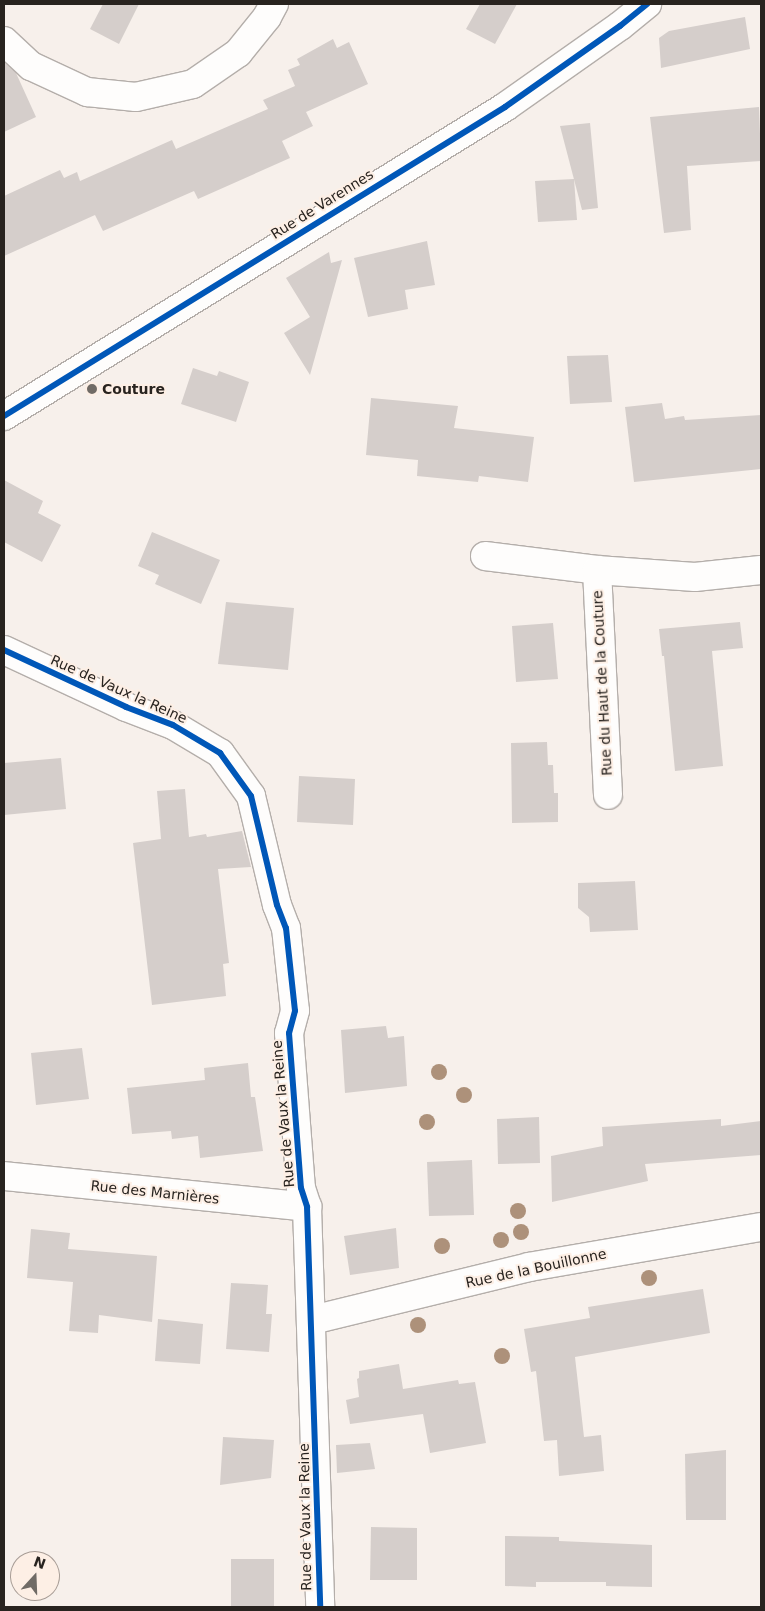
<!DOCTYPE html>
<meta charset="utf-8">
<style>
body{margin:0}
#map{position:relative;width:765px;height:1611px;overflow:hidden;background:#f7f0eb;font-family:"DejaVu Sans",sans-serif}
div>[style]{position:absolute}
[style*='--x']{left:calc(var(--x)*1px);top:calc(var(--y)*1px);width:calc(var(--w)*1px);rotate:calc(var(--a)*1deg)}
.building>*{inset:0;background:#d5cecb}
.roads{filter:drop-shadow(1px 0 #b4aeaa) drop-shadow(-1px 0 #b4aeaa) drop-shadow(0 1px #b4aeaa) drop-shadow(0 -1px #b4aeaa)}
.minor>*{height:28px;margin:-14px;padding:0 14px;transform-origin:14px;border-radius:14px;background:#fefdfc}
.cycleway>*{height:6px;margin:-3px;padding:0 3px;transform-origin:3px;border-radius:3px;background:#0057b8}
.trees>*{width:16px;height:16px;margin:-8px;border-radius:50%;background:#ad917a}
.dots>*{width:14px;height:14px;translate:-50% -50%;box-sizing:border-box;border:2px solid #fdefe5;border-radius:50%}
span{translate:-50% -50%;white-space:nowrap;text-align:center;line-height:1.15;-webkit-text-stroke:4px #fdefe5;paint-order:stroke}
.street-label{font-size:14px;color:#28231f}
.poi-label{font-size:14px;color:#28231f;font-weight:700}
.left{translate:0 -50%;text-align:left}
.frame{position:absolute;inset:0;border:5px solid #28231f;pointer-events:none}
.north{position:absolute;left:10px;top:1551px;width:50px;height:50px;box-sizing:border-box;background:#fdefe5;border:1px solid #a89d96;border-radius:50%;rotate:20deg;font-size:14px;font-weight:700;line-height:20px;text-align:center;color:#28231f}
.north::after{content:'';display:block;margin:auto;width:18px;height:22px;background:#706b66;clip-path:polygon(50% 0,100% 100%,50% 72%,0 100%)}
</style>
<div id="map">
<div class="building">
<div style="clip-path:polygon(103px 4px,139px 4px,119px 44px,90px 29px)"></div>
<div style="clip-path:polygon(480px 4px,517px 4px,495px 44px,466px 29px)"></div>
<div style="clip-path:polygon(745px 17px,750px 49px,661px 68px,659px 38px,669px 31px)"></div>
<div style="clip-path:polygon(333px 39px,337px 48px,349px 42px,368px 84px,306px 112px,313px 126px,282px 141px,290px 158px,198px 199px,194px 191px,103px 231px,95px 215px,4px 256px,4px 196px,60px 170px,64px 178px,77px 172px,80px 181px,172px 140px,176px 149px,268px 109px,263px 100px,295px 86px,288px 70px,300px 65px,297px 59px)"></div>
<div style="clip-path:polygon(4px 62px,16px 73px,36px 117px,4px 132px)"></div>
<div style="clip-path:polygon(759px 107px,761px 161px,687px 166px,691px 230px,664px 233px,650px 117px)"></div>
<div style="clip-path:polygon(590px 123px,598px 208px,582px 210px,560px 126px)"></div>
<div style="clip-path:polygon(574px 179px,577px 220px,538px 222px,535px 181px)"></div>
<div style="clip-path:polygon(427px 241px,435px 285px,405px 290px,408px 309px,368px 317px,354px 258px)"></div>
<div style="clip-path:polygon(329px 252px,331px 263px,342px 260px,310px 375px,284px 333px,310px 317px,286px 278px)"></div>
<div style="clip-path:polygon(608px 355px,612px 402px,570px 404px,567px 356px)"></div>
<div style="clip-path:polygon(193px 368px,217px 376px,219px 371px,249px 382px,236px 422px,181px 404px)"></div>
<div style="clip-path:polygon(371px 398px,458px 406px,454px 428px,534px 437px,528px 482px,479px 476px,478px 482px,417px 476px,418px 460px,366px 455px)"></div>
<div style="clip-path:polygon(662px 403px,665px 419px,684px 416px,685px 420px,761px 415px,761px 469px,634px 482px,625px 407px)"></div>
<div style="clip-path:polygon(4px 480px,43px 501px,38px 513px,61px 525px,42px 562px,4px 542px)"></div>
<div style="clip-path:polygon(152px 532px,220px 560px,201px 604px,155px 584px,159px 575px,138px 566px)"></div>
<div style="clip-path:polygon(226px 602px,294px 608px,288px 670px,218px 664px)"></div>
<div style="clip-path:polygon(740px 622px,743px 648px,712px 651px,723px 766px,675px 771px,664px 656px,662px 656px,659px 629px)"></div>
<div style="clip-path:polygon(553px 623px,558px 679px,516px 682px,512px 626px)"></div>
<div style="clip-path:polygon(547px 742px,548px 765px,553px 765px,554px 793px,558px 793px,558px 822px,512px 823px,511px 743px)"></div>
<div style="clip-path:polygon(61px 758px,66px 809px,4px 815px,4px 763px)"></div>
<div style="clip-path:polygon(299px 776px,355px 779px,353px 825px,297px 822px)"></div>
<div style="clip-path:polygon(185px 789px,189px 837px,206px 834px,207px 837px,242px 831px,251px 867px,218px 869px,229px 963px,223px 964px,226px 996px,152px 1005px,133px 843px,161px 839px,157px 791px)"></div>
<div style="clip-path:polygon(635px 881px,638px 930px,590px 932px,589px 917px,578px 908px,578px 883px)"></div>
<div style="clip-path:polygon(386px 1026px,388px 1038px,404px 1036px,407px 1086px,345px 1093px,341px 1030px)"></div>
<div style="clip-path:polygon(82px 1048px,89px 1099px,36px 1105px,31px 1053px)"></div>
<div style="clip-path:polygon(248px 1063px,251px 1097px,255px 1097px,263px 1151px,200px 1158px,198px 1136px,172px 1139px,171px 1131px,132px 1134px,127px 1088px,205px 1080px,204px 1068px)"></div>
<div style="clip-path:polygon(539px 1117px,540px 1163px,498px 1164px,497px 1119px)"></div>
<div style="clip-path:polygon(721px 1119px,721px 1126px,761px 1121px,761px 1155px,645px 1164px,648px 1181px,552px 1202px,551px 1156px,603px 1146px,602px 1127px)"></div>
<div style="clip-path:polygon(472px 1160px,474px 1215px,429px 1216px,427px 1162px)"></div>
<div style="clip-path:polygon(396px 1228px,399px 1268px,350px 1275px,344px 1236px)"></div>
<div style="clip-path:polygon(31px 1229px,70px 1233px,68px 1249px,157px 1256px,152px 1322px,99px 1315px,98px 1333px,69px 1331px,73px 1282px,27px 1278px)"></div>
<div style="clip-path:polygon(231px 1283px,268px 1285px,266px 1314px,272px 1314px,269px 1352px,226px 1349px)"></div>
<div style="clip-path:polygon(703px 1289px,710px 1333px,575px 1357px,584px 1437px,601px 1435px,604px 1471px,559px 1476px,557px 1440px,544px 1441px,536px 1371px,531px 1372px,524px 1329px,590px 1318px,588px 1307px)"></div>
<div style="clip-path:polygon(158px 1319px,203px 1324px,200px 1364px,155px 1361px)"></div>
<div style="clip-path:polygon(399px 1364px,403px 1389px,458px 1380px,459px 1384px,475px 1382px,486px 1443px,430px 1453px,423px 1414px,350px 1424px,346px 1400px,359px 1397px,357px 1379px,359px 1378px,359px 1371px)"></div>
<div style="clip-path:polygon(223px 1437px,274px 1440px,271px 1478px,220px 1485px)"></div>
<div style="clip-path:polygon(370px 1443px,375px 1469px,337px 1473px,336px 1445px)"></div>
<div style="clip-path:polygon(726px 1450px,726px 1520px,686px 1520px,685px 1454px)"></div>
<div style="clip-path:polygon(371px 1527px,417px 1528px,417px 1580px,370px 1580px)"></div>
<div style="clip-path:polygon(505px 1536px,559px 1537px,559px 1541px,652px 1545px,652px 1587px,606px 1586px,606px 1582px,536px 1582px,536px 1587px,505px 1586px)"></div>
<div style="clip-path:polygon(231px 1559px,274px 1559px,274px 1607px,231px 1607px)"></div>
</div>
<div class="roads">
<div class="minor">
<div style="--x:4;--y:41;--w:37;--a:43"></div>
<div style="--x:31;--y:66;--w:62;--a:24.9"></div>
<div style="--x:87;--y:92;--w:49;--a:5.8"></div>
<div style="--x:136;--y:97;--w:58;--a:-12.8"></div>
<div style="--x:193;--y:84;--w:55;--a:-34.6"></div>
<div style="--x:238;--y:53;--w:46;--a:-51.1"></div>
<div style="--x:267;--y:17;--w:15;--a:-62"></div>
<div style="--x:4;--y:416;--w:589;--a:-31.66"></div>
<div style="--x:505;--y:107;--w:141;--a:-35.2"></div>
<div style="--x:620;--y:26;--w:35;--a:-39"></div>
<div style="--x:485;--y:556;--w:113;--a:7.1"></div>
<div style="--x:597;--y:570;--w:98;--a:4.1"></div>
<div style="--x:695;--y:577;--w:66;--a:-6.1"></div>
<div style="--x:597;--y:570;--w:225;--a:87.2"></div>
<div style="--x:4;--y:650;--w:135;--a:25"></div>
<div style="--x:126;--y:707;--w:50;--a:21"></div>
<div style="--x:173;--y:725;--w:55;--a:30.8"></div>
<div style="--x:220;--y:753;--w:53;--a:54.2"></div>
<div style="--x:251;--y:796;--w:112;--a:76.6"></div>
<div style="--x:277;--y:905;--w:25;--a:69"></div>
<div style="--x:286;--y:928;--w:83;--a:83.8"></div>
<div style="--x:295;--y:1011;--w:23;--a:105"></div>
<div style="--x:289;--y:1033;--w:155;--a:85.6"></div>
<div style="--x:301;--y:1188;--w:20;--a:72"></div>
<div style="--x:307;--y:1207;--w:400;--a:88.1"></div>
<div style="--x:4;--y:1176;--w:305;--a:5.8"></div>
<div style="--x:312;--y:1320;--w:223;--a:-13.7"></div>
<div style="--x:529;--y:1267;--w:235;--a:-9.8"></div>
</div>
</div>
<div class="cycleway">
<div style="--x:4;--y:416;--w:589;--a:-31.66"></div>
<div style="--x:505;--y:107;--w:141;--a:-35.2"></div>
<div style="--x:620;--y:26;--w:35;--a:-39"></div>
<div style="--x:4;--y:650;--w:135;--a:25"></div>
<div style="--x:126;--y:707;--w:50;--a:21"></div>
<div style="--x:173;--y:725;--w:55;--a:30.8"></div>
<div style="--x:220;--y:753;--w:53;--a:54.2"></div>
<div style="--x:251;--y:796;--w:112;--a:76.6"></div>
<div style="--x:277;--y:905;--w:25;--a:69"></div>
<div style="--x:286;--y:928;--w:83;--a:83.8"></div>
<div style="--x:295;--y:1011;--w:23;--a:105"></div>
<div style="--x:289;--y:1033;--w:155;--a:85.6"></div>
<div style="--x:301;--y:1188;--w:20;--a:72"></div>
<div style="--x:307;--y:1207;--w:400;--a:88.1"></div>
</div>
<div class="trees">
<div style="left:439px;top:1072px"></div>
<div style="left:464px;top:1095px"></div>
<div style="left:427px;top:1122px"></div>
<div style="left:518px;top:1211px"></div>
<div style="left:521px;top:1232px"></div>
<div style="left:501px;top:1240px"></div>
<div style="left:442px;top:1246px"></div>
<div style="left:649px;top:1278px"></div>
<div style="left:418px;top:1325px"></div>
<div style="left:502px;top:1356px"></div>
</div>
<div class="dots">
<div style="left:92px;top:389px;background:#706b66"></div>
</div>
<div class="street-label">
<span style="left:322px;top:204px;rotate:-32deg">Rue de Varennes</span>
<span style="left:602px;top:683px;rotate:-93deg">Rue du Haut de la Couture</span>
<span style="left:119px;top:689px;rotate:24deg">Rue de Vaux la Reine</span>
<span style="left:283px;top:1114px;rotate:-95deg">Rue de Vaux la Reine</span>
<span style="left:155px;top:1192px;rotate:6deg">Rue des Marnières</span>
<span style="left:536px;top:1268px;rotate:-12deg">Rue de la Bouillonne</span>
<span style="left:305px;top:1517px;rotate:-91deg">Rue de Vaux la Reine</span>
</div>
<div class="poi-label">
<span class="left" style="left:102px;top:389px">Couture</span>
</div>
<div class="frame"></div>
<div class="north">N</div>
</div>
